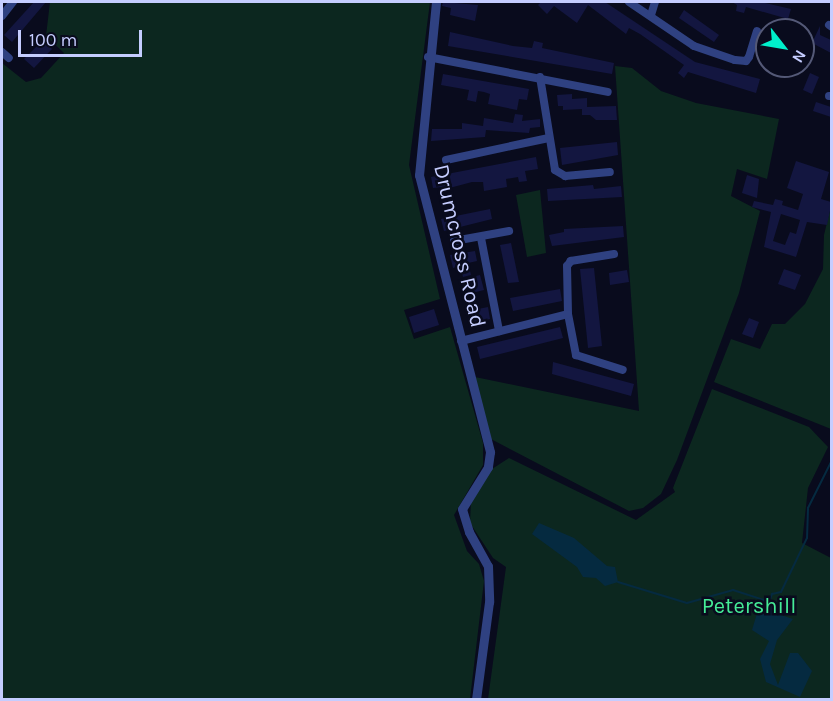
<!DOCTYPE html>
<style>
body{margin:0}
#map{position:relative;width:833px;height:701px;overflow:hidden;background:#090b1d;font-family:Karla,sans-serif}
div>[style]{position:absolute}
[style*='--x']{left:calc(var(--x)*1px);top:calc(var(--y)*1px);width:calc(var(--w)*1px);rotate:calc(var(--a)*1deg)}
.green>*{inset:0;background:#0c271f}
.water>*{inset:0;background:#052a40}
.stream>*{height:2px;margin:-1px;padding:0 1px;transform-origin:1px;border-radius:1px;background:#052a40}
.building>*{inset:0;background:#131640}
.minor>*{height:8px;margin:-4px;padding:0 4px;transform-origin:4px;border-radius:4px;background:#2f4181}
.tertiary>*{height:9px;margin:-4.5px;padding:0 4.5px;transform-origin:4.5px;border-radius:4.5px;background:#2f4181}
span{translate:-50% -50%;white-space:nowrap;text-align:center;line-height:1.15;-webkit-text-stroke:5px #090b1d;paint-order:stroke}
.street-label{font-size:22px;color:#c5cdff}
.park-label{font-size:22px;color:#45eb97}
.frame{position:absolute;inset:0;border:3px solid #c5cdff;pointer-events:none}
.north{position:absolute;left:755px;top:18px;width:60px;height:60px;box-sizing:border-box;background:#090b1d;border:2px solid #545977;border-radius:50%;rotate:121deg;font-size:16px;font-weight:700;line-height:24px;text-align:center;color:#c5cdff}
.north::after{content:'';display:block;margin:auto;width:21px;height:27px;background:#00f0cb;clip-path:polygon(50% 0,100% 100%,50% 72%,0 100%)}
.scale{position:absolute;left:18px;top:30px;width:124px;height:27px;box-sizing:border-box;border:3px solid #c5cdff;border-top:0;padding-left:8px;font-size:18px;line-height:21px;white-space:nowrap;color:#c5cdff;-webkit-text-stroke:4px #090b1d;paint-order:stroke}
</style>
<div id="map">
<div class="green">
<div style="clip-path:polygon(50px 2px,430px 2px,409px 165px,440px 299px,404px 310px,414px 339px,450px 327px,483px 443px,483px 465px,454px 515px,467px 551px,479px 564px,484px 581px,470px 699px,2px 699px,2px 63px,26px 82px,41px 78px,64px 53px,46px 36px)"></div>
<div style="clip-path:polygon(615px 66px,632px 68px,661px 91px,696px 103px,779px 119px,767px 179px,737px 169px,731px 196px,760px 211px,739px 293px,677px 460px,661px 494px,643px 508px,629px 511px,489px 438px,475px 377px,639px 411px)"></div>
<div style="clip-path:polygon(540px 190px,546px 253px,527px 257px,516px 195px)"></div>
<div style="clip-path:polygon(831px 206px,831px 429px,714px 382px,731px 339px,760px 349px,772px 324px,785px 324px,805px 304px,823px 269px,824px 235px)"></div>
<div style="clip-path:polygon(712px 389px,809px 427px,828px 447px,808px 488px,802px 543px,831px 558px,831px 699px,488px 699px,506px 567px,493px 558px,470px 523px,471px 499px,483px 482px,492px 469px,509px 458px,636px 520px,675px 492px,673px 488px)"></div>
</div>
<div class="water">
<div style="clip-path:polygon(539px 523px,574px 538px,607px 566px,615px 567px,618px 582px,605px 586px,596px 578px,583px 577px,577px 567px,532px 534px)"></div>
<div style="clip-path:polygon(761px 600px,769px 602px,775px 613px,793px 619px,777px 640px,770px 664px,778px 685px,790px 653px,798px 653px,812px 671px,800px 697px,766px 682px,760px 659px,769px 641px,752px 630px)"></div>
</div>
<div class="stream">
<div style="--x:618;--y:582;--w:72;--a:16.9"></div>
<div style="--x:687;--y:603;--w:48;--a:-15.8"></div>
<div style="--x:733;--y:590;--w:38;--a:18"></div>
<div style="--x:769;--y:602;--w:9;--a:-69"></div>
<div style="--x:772;--y:594;--w:9;--a:-13"></div>
<div style="--x:781;--y:592;--w:60;--a:-64.3"></div>
<div style="--x:807;--y:538;--w:30;--a:-88"></div>
<div style="--x:808;--y:508;--w:54;--a:-63.4"></div>
</div>
<div class="building">
<div style="clip-path:polygon(34px 2px,46px 2px,12px 42px,4px 35px)"></div>
<div style="clip-path:polygon(443px 2px,478px 5px,475px 21px,450px 15px,451px 8px,442px 6px)"></div>
<div style="clip-path:polygon(541px 2px,605px 2px,695px 62px,760px 79px,756px 93px,688px 72px,684px 78px,678px 73px,684px 65px,640px 34px,629px 28px,626px 34px,588px 5px,577px 23px,554px 6px,547px 14px,538px 5px)"></div>
<div style="clip-path:polygon(732px 2px,761px 2px,791px 9px,788px 19px,746px 7px,744px 13px,736px 11px,737px 5px)"></div>
<div style="clip-path:polygon(684px 10px,719px 35px,714px 42px,679px 18px)"></div>
<div style="clip-path:polygon(820px 26px,820px 35px,831px 40px,831px 53px,812px 43px)"></div>
<div style="clip-path:polygon(450px 32px,513px 46px,532px 48px,534px 41px,543px 43px,542px 48px,614px 63px,612px 74px,448px 46px)"></div>
<div style="clip-path:polygon(43px 40px,52px 49px,34px 68px,24px 59px)"></div>
<div style="clip-path:polygon(810px 73px,819px 77px,812px 94px,803px 90px)"></div>
<div style="clip-path:polygon(443px 74px,529px 89px,527px 100px,519px 99px,517px 110px,488px 104px,490px 94px,484px 92px,478px 91px,476px 102px,467px 100px,469px 90px,441px 85px)"></div>
<div style="clip-path:polygon(572px 94px,572px 99px,587px 98px,587px 107px,616px 106px,617px 120px,596px 120px,590px 115px,582px 115px,582px 109px,563px 110px,563px 106px,558px 106px,557px 95px)"></div>
<div style="clip-path:polygon(816px 102px,831px 107px,831px 117px,813px 111px)"></div>
<div style="clip-path:polygon(515px 114px,523px 115px,522px 121px,540px 119px,540px 127px,530px 128px,529px 133px,486px 130px,485px 137px,431px 141px,432px 129px,462px 129px,462px 123px,483px 126px,484px 118px,513px 123px)"></div>
<div style="clip-path:polygon(617px 142px,618px 155px,562px 165px,560px 148px)"></div>
<div style="clip-path:polygon(536px 157px,538px 169px,525px 171px,527px 181px,519px 182px,518px 177px,506px 179px,507px 187px,484px 191px,483px 182px,472px 182px,442px 190px,441px 187px,433px 188px,431px 177px)"></div>
<div style="clip-path:polygon(evenodd,796px 161px,829px 172px,821px 199px,831px 202px,831px 206px,827px 225px,807px 222px,796px 257px,764px 247px,771px 212px,752px 207px,754px 201px,773px 205px,775px 199px,783px 201px,782px 205px,798px 210px,803px 194px,787px 188px,796px 161px,781px 214px,800px 220px,796px 234px,790px 232px,785px 245px,773px 241px,781px 214px)"></div>
<div style="clip-path:polygon(747px 175px,759px 179px,757px 198px,742px 193px)"></div>
<div style="clip-path:polygon(593px 185px,594px 189px,621px 186px,622px 197px,548px 201px,547px 189px)"></div>
<div style="clip-path:polygon(490px 209px,492px 219px,444px 231px,441px 219px)"></div>
<div style="clip-path:polygon(623px 226px,624px 237px,552px 246px,549px 235px,564px 232px,564px 229px)"></div>
<div style="clip-path:polygon(511px 243px,519px 282px,508px 283px,500px 245px)"></div>
<div style="clip-path:polygon(475px 251px,477px 261px,468px 263px,471px 275px,463px 277px,460px 266px,453px 268px,450px 255px)"></div>
<div style="clip-path:polygon(594px 268px,602px 346px,588px 348px,580px 269px)"></div>
<div style="clip-path:polygon(784px 269px,801px 275px,795px 290px,778px 284px)"></div>
<div style="clip-path:polygon(627px 270px,629px 282px,610px 285px,609px 273px)"></div>
<div style="clip-path:polygon(480px 275px,484px 290px,472px 293px,468px 278px)"></div>
<div style="clip-path:polygon(560px 289px,562px 301px,513px 311px,510px 298px)"></div>
<div style="clip-path:polygon(488px 307px,490px 319px,471px 323px,468px 311px)"></div>
<div style="clip-path:polygon(434px 309px,439px 325px,414px 333px,409px 317px)"></div>
<div style="clip-path:polygon(749px 318px,759px 322px,753px 338px,742px 334px)"></div>
<div style="clip-path:polygon(560px 327px,563px 338px,480px 359px,477px 347px)"></div>
<div style="clip-path:polygon(553px 362px,634px 384px,631px 396px,552px 374px)"></div>
</div>
<div class="minor">
<div style="--x:629;--y:2;--w:78;--a:34.1"></div>
<div style="--x:694;--y:46;--w:43;--a:18.9"></div>
<div style="--x:735;--y:60;--w:11;--a:5"></div>
<div style="--x:746;--y:61;--w:5;--a:-53"></div>
<div style="--x:749;--y:57;--w:27;--a:-73"></div>
<div style="--x:651;--y:15;--w:14;--a:-73"></div>
<div style="--x:2;--y:16;--w:18;--a:-52"></div>
<div style="--x:829;--y:25;--w:4;--a:34"></div>
<div style="--x:2;--y:52;--w:9;--a:41"></div>
<div style="--x:428;--y:57;--w:183;--a:11"></div>
<div style="--x:540;--y:77;--w:94;--a:80.8"></div>
<div style="--x:555;--y:170;--w:12;--a:31"></div>
<div style="--x:565;--y:176;--w:45;--a:-5.1"></div>
<div style="--x:829;--y:96;--w:3;--a:0"></div>
<div style="--x:446;--y:160;--w:105;--a:-12.1"></div>
<div style="--x:481;--y:238;--w:95;--a:79"></div>
<div style="--x:454;--y:241;--w:56;--a:-10.3"></div>
<div style="--x:614;--y:254;--w:44;--a:170.8"></div>
<div style="--x:571;--y:261;--w:6;--a:129"></div>
<div style="--x:567;--y:266;--w:48;--a:88.8"></div>
<div style="--x:568;--y:314;--w:42;--a:79"></div>
<div style="--x:576;--y:355;--w:49;--a:17.7"></div>
<div style="--x:461;--y:341;--w:110;--a:-14.2"></div>
</div>
<div class="tertiary">
<div style="--x:436;--y:2;--w:174;--a:95.6"></div>
<div style="--x:419;--y:175;--w:286;--a:75.6"></div>
<div style="--x:490;--y:452;--w:15;--a:98"></div>
<div style="--x:488;--y:467;--w:49;--a:121.8"></div>
<div style="--x:462;--y:509;--w:24;--a:73"></div>
<div style="--x:469;--y:532;--w:39;--a:61"></div>
<div style="--x:488;--y:566;--w:36;--a:88"></div>
<div style="--x:489;--y:602;--w:99;--a:97.6"></div>
</div>
<div class="street-label">
<span style="left:459px;top:246px;rotate:77deg">Drumcross Road</span>
</div>
<div class="park-label">
<span style="left:749px;top:607px">Petershill</span>
</div>
<div class="frame"></div>
<div class="north">N</div>
<div class="scale">100 m</div>
</div>
